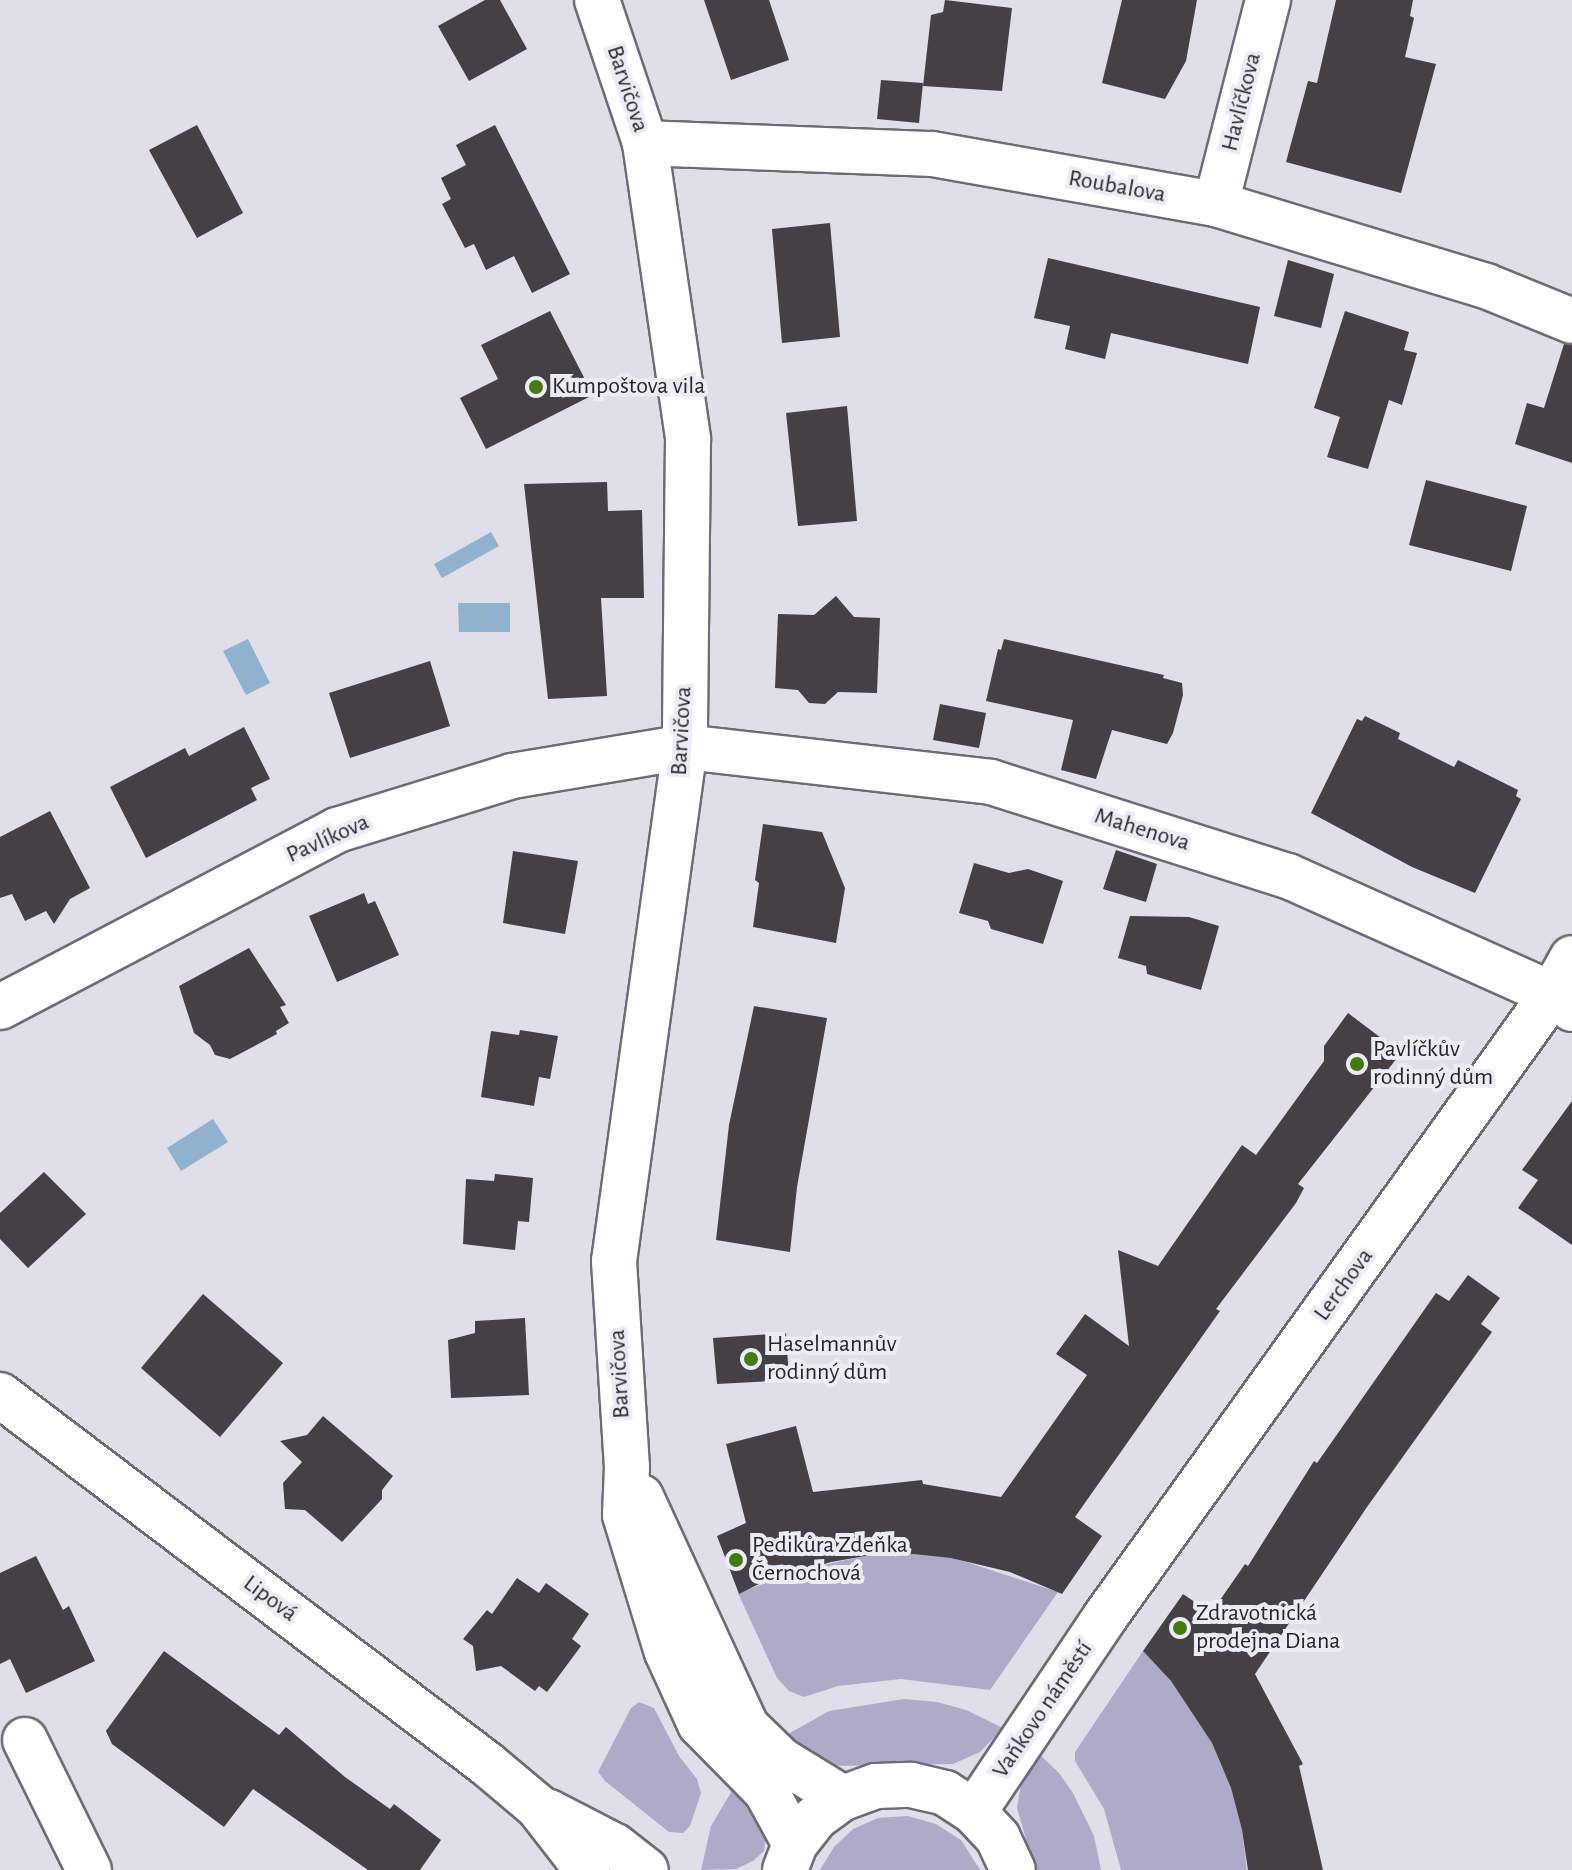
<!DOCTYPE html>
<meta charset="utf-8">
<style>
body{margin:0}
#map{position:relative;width:1572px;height:1870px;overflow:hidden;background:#dfdee9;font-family:"Alegreya Sans",sans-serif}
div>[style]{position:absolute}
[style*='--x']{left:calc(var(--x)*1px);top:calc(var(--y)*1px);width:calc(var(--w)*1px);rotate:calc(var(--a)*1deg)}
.green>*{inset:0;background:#adabc8}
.water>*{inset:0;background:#90b2cf}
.building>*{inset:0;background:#453f46}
.roads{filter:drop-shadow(2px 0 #6d6c76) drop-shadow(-2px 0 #6d6c76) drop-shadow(0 2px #6d6c76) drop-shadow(0 -2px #6d6c76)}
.minor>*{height:44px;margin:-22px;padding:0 22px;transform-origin:22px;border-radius:22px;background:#fff}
.dots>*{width:22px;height:22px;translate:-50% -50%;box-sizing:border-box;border:4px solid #ececf6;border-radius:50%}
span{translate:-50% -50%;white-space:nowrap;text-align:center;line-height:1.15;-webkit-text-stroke:8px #ececf6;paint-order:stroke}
.street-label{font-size:24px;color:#26262a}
.poi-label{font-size:24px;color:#26262a}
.left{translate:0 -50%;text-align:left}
</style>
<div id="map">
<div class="green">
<div style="clip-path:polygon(913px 1553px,951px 1557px,1058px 1592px,990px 1690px,901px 1679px,838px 1686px,804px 1697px,789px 1691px,777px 1678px,738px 1593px,805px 1569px,869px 1555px)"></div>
<div style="clip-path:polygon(1143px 1651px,1171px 1681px,1212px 1743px,1231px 1788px,1242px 1830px,1247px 1870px,1121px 1870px,1104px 1809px,1075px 1761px,1075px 1752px)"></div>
<div style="clip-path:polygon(904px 1699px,937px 1702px,966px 1710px,1003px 1728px,980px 1752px,953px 1764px,830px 1766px,781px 1738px,829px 1711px)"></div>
<div style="clip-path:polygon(639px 1702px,654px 1708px,679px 1756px,697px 1779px,701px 1793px,690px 1826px,683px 1833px,669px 1832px,605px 1781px,598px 1772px,631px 1708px)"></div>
<div style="clip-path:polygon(1037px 1752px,1059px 1773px,1073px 1793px,1094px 1836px,1101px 1870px,1035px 1870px,1017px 1808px,1022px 1779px)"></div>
<div style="clip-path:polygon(736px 1784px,767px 1829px,764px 1851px,753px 1861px,736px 1869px,701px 1870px,711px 1826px)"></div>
<div style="clip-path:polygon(908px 1816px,936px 1824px,961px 1840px,980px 1870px,820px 1870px,834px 1847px,853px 1829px,878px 1818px)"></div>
</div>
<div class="water">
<div style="clip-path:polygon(491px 532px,499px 546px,442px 578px,434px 564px)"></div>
<div style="clip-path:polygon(458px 603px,510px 603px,510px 632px,459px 632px)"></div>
<div style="clip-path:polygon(248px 639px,270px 683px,246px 695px,223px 651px)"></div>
<div style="clip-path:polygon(213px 1119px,228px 1142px,181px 1171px,167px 1148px)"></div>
</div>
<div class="building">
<div style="clip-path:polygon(485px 0,500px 0,527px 49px,469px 81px,438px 26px)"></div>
<div style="clip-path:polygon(704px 0,769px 0,789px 60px,731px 80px)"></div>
<div style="clip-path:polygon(945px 0,1012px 8px,1002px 91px,923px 86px,931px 15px,943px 12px)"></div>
<div style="clip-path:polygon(1122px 0,1197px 0,1186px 61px,1165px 99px,1102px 83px)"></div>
<div style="clip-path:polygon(1336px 0,1413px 0,1410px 16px,1414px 18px,1405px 57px,1436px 64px,1401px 193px,1286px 162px,1308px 81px,1317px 83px)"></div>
<div style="clip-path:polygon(881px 80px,923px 83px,919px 123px,877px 119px)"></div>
<div style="clip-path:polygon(197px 125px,243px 213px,197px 238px,149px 150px)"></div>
<div style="clip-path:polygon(495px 125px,570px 274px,532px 293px,514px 256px,486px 270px,474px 244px,465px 248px,442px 204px,451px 199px,441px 178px,466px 165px,456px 145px)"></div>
<div style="clip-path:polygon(830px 223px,840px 337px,782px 343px,772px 229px)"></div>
<div style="clip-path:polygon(1048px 258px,1260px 307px,1248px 364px,1111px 333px,1105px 359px,1065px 349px,1070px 326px,1034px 318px)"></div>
<div style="clip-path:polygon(1288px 260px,1334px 274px,1321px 328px,1274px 316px)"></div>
<div style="clip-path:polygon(550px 311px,593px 395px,486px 449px,460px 398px,498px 379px,481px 345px)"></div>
<div style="clip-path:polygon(1345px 311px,1409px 332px,1404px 350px,1417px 353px,1402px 405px,1389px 400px,1368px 469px,1327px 457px,1340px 417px,1314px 408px)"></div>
<div style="clip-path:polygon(1564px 344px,1572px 345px,1572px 463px,1515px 444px,1527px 403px,1544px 408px)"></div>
<div style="clip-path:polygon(847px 406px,857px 521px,798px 526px,786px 413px)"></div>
<div style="clip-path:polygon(1426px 480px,1527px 506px,1511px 571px,1409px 545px)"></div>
<div style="clip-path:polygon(607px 482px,608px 511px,642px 510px,644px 598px,601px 598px,607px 696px,548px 699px,524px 484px)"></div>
<div style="clip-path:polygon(836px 596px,854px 617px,880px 618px,877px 693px,838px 692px,825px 704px,809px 703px,798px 690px,775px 688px,778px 614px,814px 615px)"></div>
<div style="clip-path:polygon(1004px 639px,1164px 675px,1163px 678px,1182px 683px,1183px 695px,1173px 733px,1167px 744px,1112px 730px,1096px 779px,1061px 770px,1073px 720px,986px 701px,998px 649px,1001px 650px)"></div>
<div style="clip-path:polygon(430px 661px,450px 726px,350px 758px,329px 693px)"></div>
<div style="clip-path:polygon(940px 704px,986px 713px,979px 748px,933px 740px)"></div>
<div style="clip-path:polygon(1365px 716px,1400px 733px,1398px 739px,1454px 767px,1458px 760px,1518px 790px,1516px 796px,1521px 799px,1475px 893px,1412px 867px,1311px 813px,1357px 719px,1362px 721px)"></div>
<div style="clip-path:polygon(244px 727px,270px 779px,251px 788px,257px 800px,146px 858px,110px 787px,185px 748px,189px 756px)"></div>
<div style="clip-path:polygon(50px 811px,90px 888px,70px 899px,54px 924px,46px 911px,25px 921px,12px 894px,0 898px,0 837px)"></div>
<div style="clip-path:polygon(763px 824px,822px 832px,845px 888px,836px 943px,753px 927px,759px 883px,755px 880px)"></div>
<div style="clip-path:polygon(1116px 850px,1157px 864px,1146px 902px,1103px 889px)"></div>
<div style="clip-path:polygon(513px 851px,578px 861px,565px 934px,503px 923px)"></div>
<div style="clip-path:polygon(974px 863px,1009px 873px,1028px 869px,1063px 881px,1043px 944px,991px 929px,988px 921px,959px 913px)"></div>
<div style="clip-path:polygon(364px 893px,368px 904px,375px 901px,399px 955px,337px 982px,309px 916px)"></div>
<div style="clip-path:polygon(1130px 916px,1189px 917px,1219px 926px,1201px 990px,1147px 974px,1146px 966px,1118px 958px)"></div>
<div style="clip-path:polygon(249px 948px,286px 1005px,280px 1007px,289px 1023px,276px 1031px,277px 1034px,230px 1059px,215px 1055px,210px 1045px,194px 1033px,179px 986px)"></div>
<div style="clip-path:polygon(754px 1006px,827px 1018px,797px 1187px,790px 1252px,716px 1240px,729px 1125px)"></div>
<div style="clip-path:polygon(1348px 1013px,1401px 1053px,1298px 1184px,1304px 1188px,1296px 1203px,1216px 1309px,1220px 1311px,1075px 1517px,1102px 1536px,1062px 1594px,1010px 1572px,951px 1558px,914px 1554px,871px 1555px,831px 1562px,761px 1583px,739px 1594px,717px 1536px,746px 1523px,726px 1444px,796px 1426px,813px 1492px,922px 1480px,923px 1484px,1001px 1497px,1087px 1375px,1056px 1354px,1085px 1314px,1129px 1346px,1118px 1250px,1158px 1266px,1242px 1145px,1256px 1155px,1324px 1061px,1324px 1046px)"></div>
<div style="clip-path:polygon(520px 1030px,558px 1036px,550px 1079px,539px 1077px,534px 1106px,481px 1097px,491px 1031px,519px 1035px)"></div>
<div style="clip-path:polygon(1572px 1101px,1572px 1245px,1518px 1208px,1538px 1180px,1522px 1170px)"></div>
<div style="clip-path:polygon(44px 1172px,86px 1214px,28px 1268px,0 1239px,0 1213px)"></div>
<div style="clip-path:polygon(495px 1174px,533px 1178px,529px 1222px,518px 1221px,515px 1250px,463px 1244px,466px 1179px,494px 1181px)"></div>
<div style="clip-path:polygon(1468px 1275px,1500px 1298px,1481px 1324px,1492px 1332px,1367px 1507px,1255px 1674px,1303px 1764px,1299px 1766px,1323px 1870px,1248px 1870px,1242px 1830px,1231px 1788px,1212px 1743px,1171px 1681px,1143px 1651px,1183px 1594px,1211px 1613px,1245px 1564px,1248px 1566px,1314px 1461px,1317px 1463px,1436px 1293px,1449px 1301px)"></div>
<div style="clip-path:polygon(203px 1294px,283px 1363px,220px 1437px,141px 1368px)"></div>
<div style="clip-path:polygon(525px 1318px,529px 1395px,451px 1398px,448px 1340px,475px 1333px,475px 1321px)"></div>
<div style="clip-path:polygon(786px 1333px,789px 1380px,717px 1384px,713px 1338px)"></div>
<div style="clip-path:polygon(323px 1416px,393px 1476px,382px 1490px,382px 1499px,342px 1542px,305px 1510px,285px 1509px,283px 1483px,302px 1462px,280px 1441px,307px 1435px)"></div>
<div style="clip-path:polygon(36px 1556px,63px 1610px,69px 1606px,95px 1661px,26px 1693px,10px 1659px,0 1664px,0 1573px)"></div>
<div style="clip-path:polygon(517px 1578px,539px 1593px,546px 1583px,589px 1614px,572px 1639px,581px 1646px,547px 1692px,539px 1686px,535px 1691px,501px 1666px,476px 1671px,473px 1646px,463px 1639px,487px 1610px,492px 1614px)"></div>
<div style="clip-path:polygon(164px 1651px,279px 1735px,286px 1727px,345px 1777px,390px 1809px,394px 1804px,441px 1840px,420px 1870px,368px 1870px,253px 1789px,224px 1827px,112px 1744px,106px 1731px)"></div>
</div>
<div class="roads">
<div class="minor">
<div style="--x:597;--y:0;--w:151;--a:71.4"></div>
<div style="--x:645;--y:143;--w:299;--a:81.7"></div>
<div style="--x:688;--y:439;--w:308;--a:90.6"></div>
<div style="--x:685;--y:747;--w:519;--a:97.86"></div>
<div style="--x:614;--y:1261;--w:206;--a:86.4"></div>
<div style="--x:627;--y:1467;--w:48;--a:92.4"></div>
<div style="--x:625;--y:1515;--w:143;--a:73"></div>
<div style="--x:667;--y:1652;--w:79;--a:65.4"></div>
<div style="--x:700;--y:1724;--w:94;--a:45.4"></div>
<div style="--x:766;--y:1791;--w:60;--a:61.3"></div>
<div style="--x:645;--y:143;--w:287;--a:2.2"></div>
<div style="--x:932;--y:154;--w:288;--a:10"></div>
<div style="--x:1216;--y:204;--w:282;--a:16.9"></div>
<div style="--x:1486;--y:286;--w:93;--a:22.1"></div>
<div style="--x:1216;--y:204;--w:211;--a:-75.7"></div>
<div style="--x:0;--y:1007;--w:381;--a:-27.7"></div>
<div style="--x:337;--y:830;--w:183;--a:-17.1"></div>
<div style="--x:512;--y:776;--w:175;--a:-9.5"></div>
<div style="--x:685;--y:747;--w:308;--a:6.5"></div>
<div style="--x:991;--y:782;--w:312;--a:17.6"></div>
<div style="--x:1288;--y:876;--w:289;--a:24.1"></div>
<div style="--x:1552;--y:994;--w:25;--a:37"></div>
<div style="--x:0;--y:1395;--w:611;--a:37.15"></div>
<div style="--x:487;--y:1764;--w:67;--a:40.1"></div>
<div style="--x:538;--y:1807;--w:80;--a:52.1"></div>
<div style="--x:641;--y:1497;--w:253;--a:65.3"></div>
<div style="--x:747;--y:1727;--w:47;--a:44.1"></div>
<div style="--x:781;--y:1760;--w:73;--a:31.5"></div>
<div style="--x:25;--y:1740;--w:145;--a:63.8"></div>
<div style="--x:549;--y:1812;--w:74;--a:27.3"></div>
<div style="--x:615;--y:1846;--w:39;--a:38"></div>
<div style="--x:974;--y:1812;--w:235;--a:-56.1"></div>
<div style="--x:1105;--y:1617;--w:767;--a:-54.34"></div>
<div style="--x:1552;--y:994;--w:41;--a:-60.9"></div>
<div style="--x:785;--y:1870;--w:28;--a:-69"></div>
<div style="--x:795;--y:1844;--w:33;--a:-52"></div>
<div style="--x:815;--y:1818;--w:34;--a:-36"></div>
<div style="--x:843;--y:1798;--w:35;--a:-20"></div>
<div style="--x:876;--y:1786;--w:35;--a:-2"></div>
<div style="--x:911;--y:1785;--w:35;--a:13"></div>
<div style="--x:945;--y:1793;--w:35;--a:33"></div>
<div style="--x:974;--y:1812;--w:35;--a:47"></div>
<div style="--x:998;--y:1838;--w:35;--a:65"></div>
</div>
</div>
<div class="dots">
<div style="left:536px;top:387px;background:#457a0c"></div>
<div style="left:1357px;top:1064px;background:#457a0c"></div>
<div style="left:751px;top:1359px;background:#457a0c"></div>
<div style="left:736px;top:1560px;background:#457a0c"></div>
<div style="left:1180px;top:1628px;background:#457a0c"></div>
</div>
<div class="street-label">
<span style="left:627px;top:89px;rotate:72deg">Barvičova</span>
<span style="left:1242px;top:102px;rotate:-76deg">Havlíčkova</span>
<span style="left:1117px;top:187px;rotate:10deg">Roubalova</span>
<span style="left:682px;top:731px;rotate:-87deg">Barvičova</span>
<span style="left:1142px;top:830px;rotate:17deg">Mahenova</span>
<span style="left:328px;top:839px;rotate:-24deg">Pavlíkova</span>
<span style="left:1344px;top:1285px;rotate:-54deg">Lerchova</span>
<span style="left:620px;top:1374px;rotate:-93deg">Barvičova</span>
<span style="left:270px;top:1599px;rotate:37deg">Lipová</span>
<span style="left:1043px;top:1710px;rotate:-56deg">Vaňkovo náměstí</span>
</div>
<div class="poi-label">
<span class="left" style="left:552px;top:387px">Kumpoštova vila</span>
<span class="left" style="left:1373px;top:1064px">Pavlíčkův<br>rodinný dům</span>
<span class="left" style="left:767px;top:1359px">Haselmannův<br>rodinný dům</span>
<span class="left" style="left:752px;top:1560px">Pedikůra Zdeňka<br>Černochová</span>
<span class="left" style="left:1196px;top:1628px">Zdravotnická<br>prodejna Diana</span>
</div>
</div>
